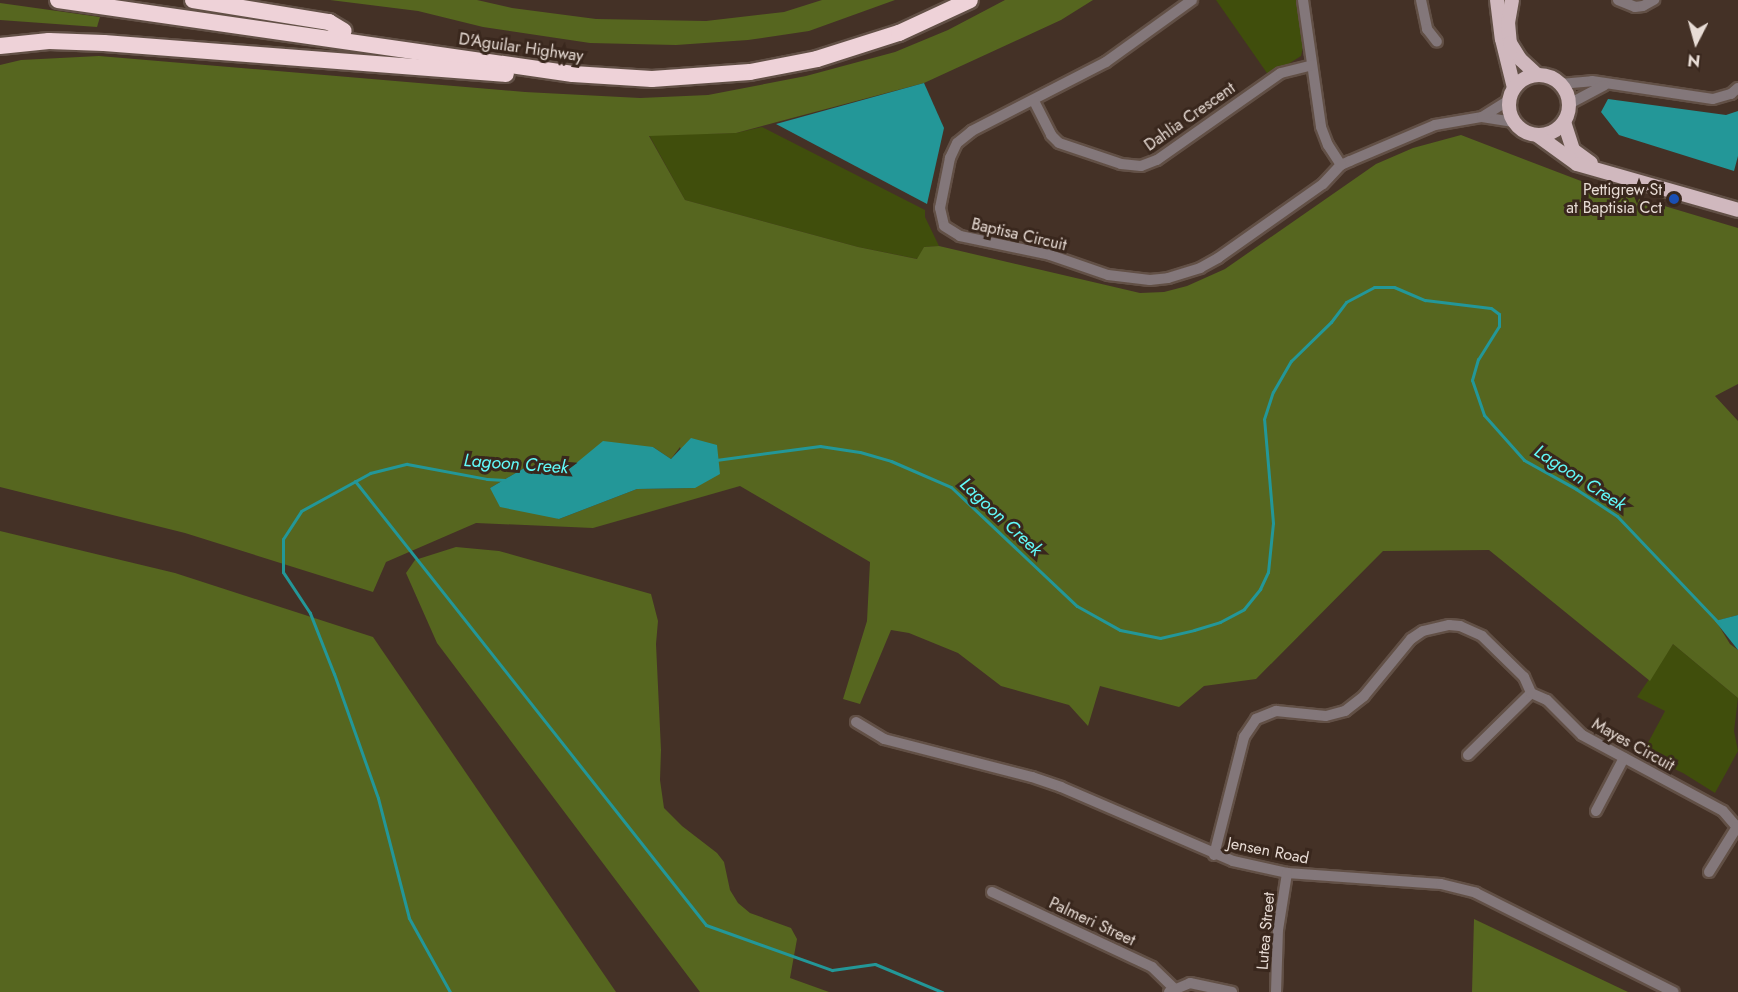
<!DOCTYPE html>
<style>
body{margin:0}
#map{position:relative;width:1738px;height:992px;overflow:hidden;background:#443126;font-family:Jost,sans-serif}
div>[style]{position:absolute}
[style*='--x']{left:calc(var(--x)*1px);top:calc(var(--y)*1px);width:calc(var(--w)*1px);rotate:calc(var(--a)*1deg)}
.green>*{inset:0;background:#404e0c}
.forest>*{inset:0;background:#56661f}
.water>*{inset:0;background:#239798}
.stream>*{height:3px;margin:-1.5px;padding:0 1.5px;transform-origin:1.5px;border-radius:1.5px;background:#239798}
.roads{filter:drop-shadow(2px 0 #625046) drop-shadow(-2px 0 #625046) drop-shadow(0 2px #625046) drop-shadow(0 -2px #625046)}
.minor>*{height:10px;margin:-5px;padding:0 5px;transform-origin:5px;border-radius:5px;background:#83777a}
.major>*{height:14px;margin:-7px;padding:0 7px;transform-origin:7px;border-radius:7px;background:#d0b8be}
.major>.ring{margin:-7px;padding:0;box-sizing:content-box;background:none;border:14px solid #d0b8be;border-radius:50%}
.highway>*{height:16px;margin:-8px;padding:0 8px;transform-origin:8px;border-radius:8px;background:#eed2d8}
.dots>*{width:16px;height:16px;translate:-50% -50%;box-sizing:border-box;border:3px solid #39271d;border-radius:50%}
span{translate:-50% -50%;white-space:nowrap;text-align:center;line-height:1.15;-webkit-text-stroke:6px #39271d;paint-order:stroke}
.street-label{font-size:16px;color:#e8dcd5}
.poi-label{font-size:16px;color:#e8dcd5}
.right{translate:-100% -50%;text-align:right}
.water-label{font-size:18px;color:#62fafa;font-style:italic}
.north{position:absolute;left:1666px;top:12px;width:60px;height:60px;-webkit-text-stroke:4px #39271d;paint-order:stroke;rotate:186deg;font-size:16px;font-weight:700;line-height:24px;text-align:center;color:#e8dcd5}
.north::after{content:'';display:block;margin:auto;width:21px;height:27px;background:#e8dcd5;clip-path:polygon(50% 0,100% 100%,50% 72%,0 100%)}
</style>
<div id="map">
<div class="green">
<div style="clip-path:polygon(1216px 0,1296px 0,1303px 47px,1301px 56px,1269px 76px)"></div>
<div style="clip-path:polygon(762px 127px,925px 210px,925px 217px,939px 246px,924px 247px,918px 259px,858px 247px,685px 200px,649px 135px,736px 133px)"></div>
<div style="clip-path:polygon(1673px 644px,1738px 698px,1734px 731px,1738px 751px,1715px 793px,1683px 773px,1642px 754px,1665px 711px,1637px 697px)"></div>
</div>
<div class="forest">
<div style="clip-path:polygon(330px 0,477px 0,512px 8px,596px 19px,706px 21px,784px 12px,822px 0,895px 0,809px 31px,748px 40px,676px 45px,590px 43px,483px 27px,418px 11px)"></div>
<div style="clip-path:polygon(evenodd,1005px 0,1093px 0,1061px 20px,924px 83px,736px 133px,649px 136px,685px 200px,858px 247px,917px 259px,924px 247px,939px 246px,1140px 293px,1164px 292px,1187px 286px,1225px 269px,1376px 164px,1413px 148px,1461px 135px,1581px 181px,1738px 228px,1738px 384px,1715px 396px,1738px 421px,1738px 615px,1716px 621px,1730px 644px,1738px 650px,1738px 698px,1673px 644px,1650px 681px,1489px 550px,1383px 551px,1256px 679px,1204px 686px,1179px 707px,1100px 686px,1088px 726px,1069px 705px,1001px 686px,958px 653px,909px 633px,891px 630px,860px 704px,843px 699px,867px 621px,870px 562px,740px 486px,593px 528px,476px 523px,386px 562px,373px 592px,185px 533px,0 487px,0 65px,21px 60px,99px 56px,525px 92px,640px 98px,708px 95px,806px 76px,895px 52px,948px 30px,1005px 0,653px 447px,671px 459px,680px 447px,695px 488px,637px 489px,559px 519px,490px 488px,526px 467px,569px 469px,653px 447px)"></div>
<div style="clip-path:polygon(0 3px,100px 17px,97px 27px,0 20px)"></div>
<div style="clip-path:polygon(0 531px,175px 573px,373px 637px,616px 992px,0 992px)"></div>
<div style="clip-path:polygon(456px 547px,499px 551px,651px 594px,658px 621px,656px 644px,661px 750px,660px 780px,664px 808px,682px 826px,717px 853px,724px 862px,730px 890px,738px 903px,750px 913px,791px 928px,797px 939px,790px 978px,829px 992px,700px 992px,437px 643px,406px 573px,415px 560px)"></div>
<div style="clip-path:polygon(1474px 919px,1628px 992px,1472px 992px)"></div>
</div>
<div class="water">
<div style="clip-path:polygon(924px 83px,944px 128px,927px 204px,776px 124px)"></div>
<div style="clip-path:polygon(1608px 99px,1726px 115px,1738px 111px,1738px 156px,1734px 171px,1619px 135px,1601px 112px)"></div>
<div style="clip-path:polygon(691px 438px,717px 445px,720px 474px,695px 488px,637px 489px,559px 519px,500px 507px,490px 488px,526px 467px,569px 469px,603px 441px,653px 447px,671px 459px)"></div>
<div style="clip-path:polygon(1738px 615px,1738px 650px,1715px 621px)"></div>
</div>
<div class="stream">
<div style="--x:716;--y:460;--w:105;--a:-7.7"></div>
<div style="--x:820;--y:446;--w:40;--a:8.5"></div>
<div style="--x:860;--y:452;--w:32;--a:16"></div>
<div style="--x:891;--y:461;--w:65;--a:23.4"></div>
<div style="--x:951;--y:487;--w:173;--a:43.4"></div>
<div style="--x:1077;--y:606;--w:49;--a:29.2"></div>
<div style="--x:1120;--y:630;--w:41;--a:11.3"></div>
<div style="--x:1160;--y:638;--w:35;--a:-13"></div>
<div style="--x:1194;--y:630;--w:27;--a:-17"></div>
<div style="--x:1220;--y:622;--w:27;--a:-28"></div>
<div style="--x:1244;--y:609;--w:26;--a:-51"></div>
<div style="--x:1260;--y:589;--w:19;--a:-65"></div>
<div style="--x:1268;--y:572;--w:49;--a:-84.2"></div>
<div style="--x:1273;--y:523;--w:104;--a:-94.9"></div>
<div style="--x:1264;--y:419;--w:28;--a:-72"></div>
<div style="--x:1273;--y:392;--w:36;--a:-60"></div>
<div style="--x:1291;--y:361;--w:56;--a:-44.3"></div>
<div style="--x:1331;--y:322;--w:25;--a:-53"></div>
<div style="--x:1346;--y:302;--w:32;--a:-28"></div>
<div style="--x:1374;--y:287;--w:20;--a:0"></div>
<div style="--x:1394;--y:287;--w:34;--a:23"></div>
<div style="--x:1425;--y:300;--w:66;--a:6.9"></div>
<div style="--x:1491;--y:308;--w:10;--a:37"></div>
<div style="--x:1499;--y:314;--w:12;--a:90"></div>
<div style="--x:1499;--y:326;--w:39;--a:122"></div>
<div style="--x:1478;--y:359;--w:22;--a:106"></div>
<div style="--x:1472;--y:380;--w:37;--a:71"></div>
<div style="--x:1484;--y:415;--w:60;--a:48.4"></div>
<div style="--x:1524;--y:460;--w:60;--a:29.1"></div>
<div style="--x:1576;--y:489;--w:49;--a:33.4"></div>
<div style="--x:1617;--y:516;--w:148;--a:46.4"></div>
<div style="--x:355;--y:481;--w:566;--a:51.67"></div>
<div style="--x:706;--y:925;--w:134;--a:19.7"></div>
<div style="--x:832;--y:970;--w:43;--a:-7.9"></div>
<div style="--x:875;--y:964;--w:73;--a:22.7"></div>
<div style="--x:450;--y:992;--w:85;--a:-119"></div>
<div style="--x:409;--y:918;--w:124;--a:-104.5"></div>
<div style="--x:378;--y:798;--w:132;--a:-109.5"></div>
<div style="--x:334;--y:674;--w:66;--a:-111.5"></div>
<div style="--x:310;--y:613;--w:49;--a:-123.4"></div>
<div style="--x:283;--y:572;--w:33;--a:-90"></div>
<div style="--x:283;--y:539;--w:33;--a:-57"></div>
<div style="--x:301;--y:511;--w:79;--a:-28.8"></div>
<div style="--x:370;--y:473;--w:38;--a:-14"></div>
<div style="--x:407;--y:464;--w:81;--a:10.6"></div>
<div style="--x:487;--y:479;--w:18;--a:3"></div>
</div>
<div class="roads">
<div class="minor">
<div style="--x:1192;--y:0;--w:106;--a:144.2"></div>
<div style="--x:1106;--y:62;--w:151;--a:152.8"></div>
<div style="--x:972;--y:131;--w:19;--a:141"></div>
<div style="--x:957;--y:143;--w:17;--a:115"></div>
<div style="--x:950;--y:158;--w:51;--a:101.3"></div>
<div style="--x:940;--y:208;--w:18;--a:77"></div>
<div style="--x:944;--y:226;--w:19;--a:32"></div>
<div style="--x:960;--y:236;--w:92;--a:11.9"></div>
<div style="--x:1050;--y:255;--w:61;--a:19"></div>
<div style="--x:1108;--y:275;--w:42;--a:6.8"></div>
<div style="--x:1150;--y:280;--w:18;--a:-6"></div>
<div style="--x:1168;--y:278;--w:34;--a:-17"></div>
<div style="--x:1200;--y:268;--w:21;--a:-29"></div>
<div style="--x:1218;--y:258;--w:128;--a:-35.2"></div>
<div style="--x:1323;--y:184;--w:26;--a:-47"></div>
<div style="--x:1341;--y:165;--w:10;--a:-24"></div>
<div style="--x:1350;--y:161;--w:92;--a:-23"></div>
<div style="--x:1435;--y:125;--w:48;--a:-9.7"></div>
<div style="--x:1482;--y:117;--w:32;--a:9"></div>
<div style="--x:1303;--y:0;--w:128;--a:81.9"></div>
<div style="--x:1321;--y:127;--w:19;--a:69"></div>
<div style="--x:1328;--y:145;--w:24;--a:57"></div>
<div style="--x:1421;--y:0;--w:30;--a:78"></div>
<div style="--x:1427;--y:29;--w:16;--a:52"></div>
<div style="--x:1618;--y:0;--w:18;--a:22"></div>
<div style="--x:1635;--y:7;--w:8;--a:-7"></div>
<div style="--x:1643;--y:6;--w:13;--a:-29"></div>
<div style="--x:1560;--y:84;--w:32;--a:-5"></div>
<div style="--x:1592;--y:81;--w:122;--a:8.5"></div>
<div style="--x:1713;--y:99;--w:19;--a:-16"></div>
<div style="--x:1731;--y:94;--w:9;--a:-41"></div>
<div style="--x:1034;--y:101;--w:38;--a:63"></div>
<div style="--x:1051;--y:135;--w:11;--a:45"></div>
<div style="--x:1059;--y:143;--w:65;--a:18.7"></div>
<div style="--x:1121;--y:164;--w:20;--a:6"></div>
<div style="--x:1141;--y:166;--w:17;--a:-21"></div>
<div style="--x:1157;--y:160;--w:151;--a:-35.1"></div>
<div style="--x:1281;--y:73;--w:32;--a:-14"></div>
<div style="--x:1569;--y:104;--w:40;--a:-28"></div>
<div style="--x:1482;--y:117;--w:32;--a:-32"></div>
<div style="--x:856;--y:722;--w:33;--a:31"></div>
<div style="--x:884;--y:739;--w:153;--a:14.4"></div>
<div style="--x:1032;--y:777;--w:31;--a:19"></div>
<div style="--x:1061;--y:787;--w:187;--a:23.3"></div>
<div style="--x:1233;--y:861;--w:55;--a:12.5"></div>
<div style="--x:1287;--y:873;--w:154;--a:4.1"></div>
<div style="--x:1441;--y:884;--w:36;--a:14"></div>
<div style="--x:1476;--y:893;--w:221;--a:26.6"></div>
<div style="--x:1468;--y:755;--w:88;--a:-44.5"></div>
<div style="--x:1596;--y:811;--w:60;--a:-62.2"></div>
<div style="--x:1214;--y:855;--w:122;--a:-75.7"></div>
<div style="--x:1244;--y:737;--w:22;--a:-56"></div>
<div style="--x:1256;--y:719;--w:22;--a:-22"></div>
<div style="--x:1276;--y:711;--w:50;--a:5.7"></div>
<div style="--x:1326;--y:716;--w:20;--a:-15"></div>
<div style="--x:1345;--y:711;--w:24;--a:-38"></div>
<div style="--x:1364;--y:696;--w:74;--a:-50.5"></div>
<div style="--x:1411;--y:639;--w:14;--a:-34"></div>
<div style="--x:1423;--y:631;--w:27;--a:-13"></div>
<div style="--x:1449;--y:625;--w:11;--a:5"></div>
<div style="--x:1460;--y:626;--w:24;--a:24"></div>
<div style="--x:1482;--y:636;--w:59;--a:44.3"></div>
<div style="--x:1524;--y:677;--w:17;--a:66"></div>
<div style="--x:1531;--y:693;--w:17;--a:24"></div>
<div style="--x:1547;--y:700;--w:49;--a:45"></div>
<div style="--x:1582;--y:735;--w:160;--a:28.3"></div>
<div style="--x:1723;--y:811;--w:23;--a:49"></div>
<div style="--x:1709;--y:872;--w:53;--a:-58.1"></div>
<div style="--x:992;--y:892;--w:177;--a:25.1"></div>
<div style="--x:1152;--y:967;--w:30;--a:44"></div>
<div style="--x:1169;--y:992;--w:23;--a:-23"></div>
<div style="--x:1190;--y:983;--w:43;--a:12.1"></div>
<div style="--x:1276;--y:992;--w:62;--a:-88.2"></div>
<div style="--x:1278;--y:930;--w:58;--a:-81"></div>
</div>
<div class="major">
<div style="--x:1497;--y:0;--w:39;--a:83"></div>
<div style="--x:1502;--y:39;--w:50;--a:76.2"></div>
<div style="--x:1512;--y:0;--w:22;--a:100"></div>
<div style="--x:1508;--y:22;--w:21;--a:85"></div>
<div style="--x:1510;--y:43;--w:19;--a:58"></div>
<div style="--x:1520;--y:59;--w:23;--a:43"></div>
<div class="ring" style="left:1509px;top:75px;width:46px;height:46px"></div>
<div style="--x:1564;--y:122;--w:29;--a:72"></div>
<div style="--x:1573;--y:150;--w:22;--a:36"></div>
<div style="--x:1537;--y:135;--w:49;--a:35.9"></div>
<div style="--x:1577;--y:164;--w:167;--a:15.9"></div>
</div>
<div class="highway">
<div style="--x:58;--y:0;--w:520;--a:8.18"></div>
<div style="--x:573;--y:74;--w:79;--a:3.6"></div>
<div style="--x:652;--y:79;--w:98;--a:-4.1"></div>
<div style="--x:750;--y:72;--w:68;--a:-11"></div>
<div style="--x:817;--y:59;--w:86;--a:-17.6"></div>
<div style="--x:899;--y:33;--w:78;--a:-24.9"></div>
<div style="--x:193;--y:0;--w:138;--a:9.2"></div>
<div style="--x:329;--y:22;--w:17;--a:31"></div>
<div style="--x:0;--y:46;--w:49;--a:-5.8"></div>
<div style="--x:49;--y:41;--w:55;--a:2.1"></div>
<div style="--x:104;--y:43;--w:403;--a:4.4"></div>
</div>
</div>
<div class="dots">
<div style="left:1674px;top:199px;background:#1a4fb4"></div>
</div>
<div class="street-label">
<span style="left:521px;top:48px;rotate:8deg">D'Aguilar Highway</span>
<span style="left:1190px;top:117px;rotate:-35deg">Dahlia Crescent</span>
<span style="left:1019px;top:235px;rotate:13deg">Baptisa Circuit</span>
<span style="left:1633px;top:745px;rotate:29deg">Mayes Circuit</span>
<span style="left:1268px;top:851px;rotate:11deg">Jensen Road</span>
<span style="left:1092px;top:922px;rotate:25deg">Palmeri Street</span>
<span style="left:1266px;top:931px;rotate:-85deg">Lutea Street</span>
</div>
<div class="poi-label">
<span class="right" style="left:1662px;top:199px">Pettigrew St<br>at Baptisia Cct</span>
</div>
<div class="water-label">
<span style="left:516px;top:464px;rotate:4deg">Lagoon Creek</span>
<span style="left:1580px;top:478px;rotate:33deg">Lagoon Creek</span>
<span style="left:1001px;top:517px;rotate:43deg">Lagoon Creek</span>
</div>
<div class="north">N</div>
</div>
